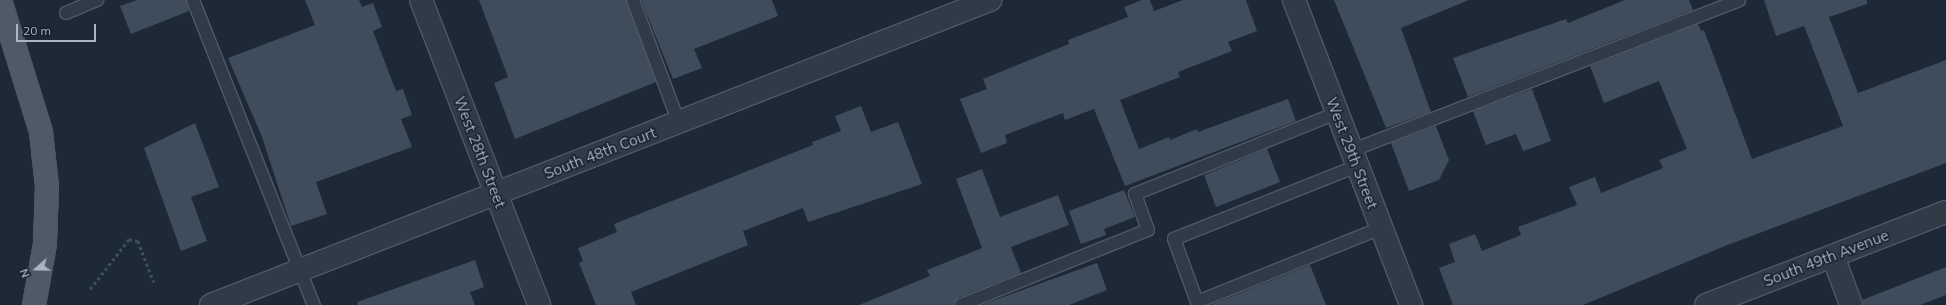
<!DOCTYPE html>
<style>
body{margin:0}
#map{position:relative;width:1946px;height:305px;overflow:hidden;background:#1d2937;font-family:Mulish,sans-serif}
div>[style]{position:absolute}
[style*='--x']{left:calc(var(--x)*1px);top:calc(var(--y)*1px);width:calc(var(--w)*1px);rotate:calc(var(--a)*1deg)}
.building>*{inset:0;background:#3e4c5c}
.path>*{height:2.5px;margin-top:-1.25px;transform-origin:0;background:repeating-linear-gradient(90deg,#3a5252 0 3px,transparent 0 6px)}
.roads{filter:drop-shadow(1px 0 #4e5965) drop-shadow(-1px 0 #4e5965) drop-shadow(0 1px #4e5965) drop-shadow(0 -1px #4e5965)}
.lane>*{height:12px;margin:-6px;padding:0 6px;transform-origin:6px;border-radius:6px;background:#313b47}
.street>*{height:22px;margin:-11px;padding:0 11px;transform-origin:11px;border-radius:11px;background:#313b47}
.primary>*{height:22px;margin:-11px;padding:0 11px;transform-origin:11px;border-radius:11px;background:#4e5a68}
span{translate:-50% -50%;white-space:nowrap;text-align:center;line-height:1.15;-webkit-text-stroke:3px #17202b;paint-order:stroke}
.street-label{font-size:15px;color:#aab6c5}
.north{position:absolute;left:16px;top:249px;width:40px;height:40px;-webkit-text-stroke:3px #17202b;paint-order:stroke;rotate:250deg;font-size:11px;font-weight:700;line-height:16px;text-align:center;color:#aab6c5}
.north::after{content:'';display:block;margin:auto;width:14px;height:18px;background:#aab6c5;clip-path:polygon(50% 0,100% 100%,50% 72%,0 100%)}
.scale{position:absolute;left:16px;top:24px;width:80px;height:18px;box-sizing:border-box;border:2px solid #aab6c5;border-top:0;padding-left:5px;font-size:12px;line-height:14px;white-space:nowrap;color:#aab6c5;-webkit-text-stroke:3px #17202b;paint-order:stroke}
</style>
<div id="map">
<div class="building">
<div style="clip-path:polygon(137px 0,186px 0,189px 11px,131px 34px,120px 6px)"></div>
<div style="clip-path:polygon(305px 0,359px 0,362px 7px,373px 3px,382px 27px,373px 31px,396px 91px,403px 89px,412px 115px,401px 119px,412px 147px,316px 182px,327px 214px,291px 226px,262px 137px,228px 58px,315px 25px)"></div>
<div style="clip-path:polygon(479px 0,626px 0,656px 82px,515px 139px,494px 83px,508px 77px)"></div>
<div style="clip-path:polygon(641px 0,772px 0,778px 16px,694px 49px,702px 68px,673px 79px)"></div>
<div style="clip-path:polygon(1142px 0,1150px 0,1154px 11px,1183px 0,1246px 0,1257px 31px,1228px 42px,1232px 51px,1178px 72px,1180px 77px,1120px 100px,1139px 149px,1169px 137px,1170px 140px,1197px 129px,1198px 132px,1288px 99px,1296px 121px,1125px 186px,1094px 109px,1065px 120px,1063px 113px,1005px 135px,1007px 143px,981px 153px,960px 99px,987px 89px,983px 79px,1069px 44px,1068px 40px,1128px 17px,1124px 7px)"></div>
<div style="clip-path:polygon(1334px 0,1469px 0,1401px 28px,1431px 112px,1386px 128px)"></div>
<div style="clip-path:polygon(1625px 0,1689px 0,1693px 10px,1468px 97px,1453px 58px,1566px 19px,1568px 23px)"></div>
<div style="clip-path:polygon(1764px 0,1867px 0,1867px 4px,1829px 17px,1858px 93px,1946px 60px,1946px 163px,1725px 246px,1583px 305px,1453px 305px,1439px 268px,1455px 262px,1449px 244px,1475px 234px,1482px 251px,1521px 235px,1518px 227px,1577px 205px,1569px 187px,1595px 177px,1601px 193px,1663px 168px,1659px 160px,1687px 149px,1659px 81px,1604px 103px,1590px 66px,1698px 24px,1701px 31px,1704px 30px,1752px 159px,1843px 126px,1804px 26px,1776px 36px)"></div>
<div style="clip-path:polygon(1532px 89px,1551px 141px,1523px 151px,1516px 134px,1486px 145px,1473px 111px)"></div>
<div style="clip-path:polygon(861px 106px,871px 132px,898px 122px,922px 184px,808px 222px,803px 208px,743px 231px,748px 245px,631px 292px,636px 305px,596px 305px,579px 263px,583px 261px,578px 248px,617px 232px,614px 224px,813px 145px,812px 142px,841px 131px,835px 116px)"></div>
<div style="clip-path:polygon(195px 123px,219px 187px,191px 197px,207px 241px,181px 251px,144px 148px)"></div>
<div style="clip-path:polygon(1436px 126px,1449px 160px,1439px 180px,1409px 191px,1391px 143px)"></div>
<div style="clip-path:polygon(1267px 149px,1280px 182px,1216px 207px,1204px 175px)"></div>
<div style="clip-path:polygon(982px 169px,1000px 217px,1058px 195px,1069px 225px,1011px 247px,1021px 273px,958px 298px,954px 305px,859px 305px,930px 276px,927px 270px,982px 248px,956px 179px)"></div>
<div style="clip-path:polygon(1124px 190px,1135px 217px,1104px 229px,1106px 235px,1081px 244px,1069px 211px)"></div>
<div style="clip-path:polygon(475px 260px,484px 287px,470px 292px,475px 305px,358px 305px,357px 302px)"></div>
<div style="clip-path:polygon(1097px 263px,1107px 290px,1069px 305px,981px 305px)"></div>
<div style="clip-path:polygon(1310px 265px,1326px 305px,1210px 305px)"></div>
<div style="clip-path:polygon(1946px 267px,1946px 295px,1920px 305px,1863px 305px,1862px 300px)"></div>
</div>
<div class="path">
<div style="--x:90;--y:289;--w:63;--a:-52"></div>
<div style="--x:129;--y:239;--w:9;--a:13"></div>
<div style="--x:138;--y:241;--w:44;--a:68.7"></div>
</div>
<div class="roads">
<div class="lane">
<div style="--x:193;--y:0;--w:328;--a:68.4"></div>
<div style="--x:633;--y:0;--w:131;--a:69.5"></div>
<div style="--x:66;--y:13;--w:34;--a:-23"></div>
<div style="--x:1353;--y:150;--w:414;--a:-21.2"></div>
<div style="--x:1357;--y:166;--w:197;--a:158.3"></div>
<div style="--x:1174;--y:239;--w:67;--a:69.9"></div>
<div style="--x:1197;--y:302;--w:198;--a:-21.9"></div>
<div style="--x:961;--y:305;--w:201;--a:-21.9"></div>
<div style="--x:1148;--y:230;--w:38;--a:-110"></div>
<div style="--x:1135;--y:194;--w:218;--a:-21.9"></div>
</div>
<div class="street">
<div style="--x:421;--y:0;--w:327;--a:68.8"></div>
<div style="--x:1294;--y:0;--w:327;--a:69"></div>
<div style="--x:1833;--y:256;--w:52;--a:69.8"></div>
<div style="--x:211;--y:305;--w:837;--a:-21.38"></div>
<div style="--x:1706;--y:305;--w:257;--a:-21.2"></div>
</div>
<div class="primary">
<div style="--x:0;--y:0;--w:138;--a:72.7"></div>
<div style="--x:41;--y:132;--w:54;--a:83.7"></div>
<div style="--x:47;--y:186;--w:58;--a:92"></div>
<div style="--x:45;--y:244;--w:62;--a:100.2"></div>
</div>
</div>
<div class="street-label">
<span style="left:480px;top:152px;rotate:69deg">West 28th Street</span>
<span style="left:600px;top:153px;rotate:-21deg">South 48th Court</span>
<span style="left:1352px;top:153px;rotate:69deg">West 29th Street</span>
<span style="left:1826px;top:258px;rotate:-21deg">South 49th Avenue</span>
</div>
<div class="north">N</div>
<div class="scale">20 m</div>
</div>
